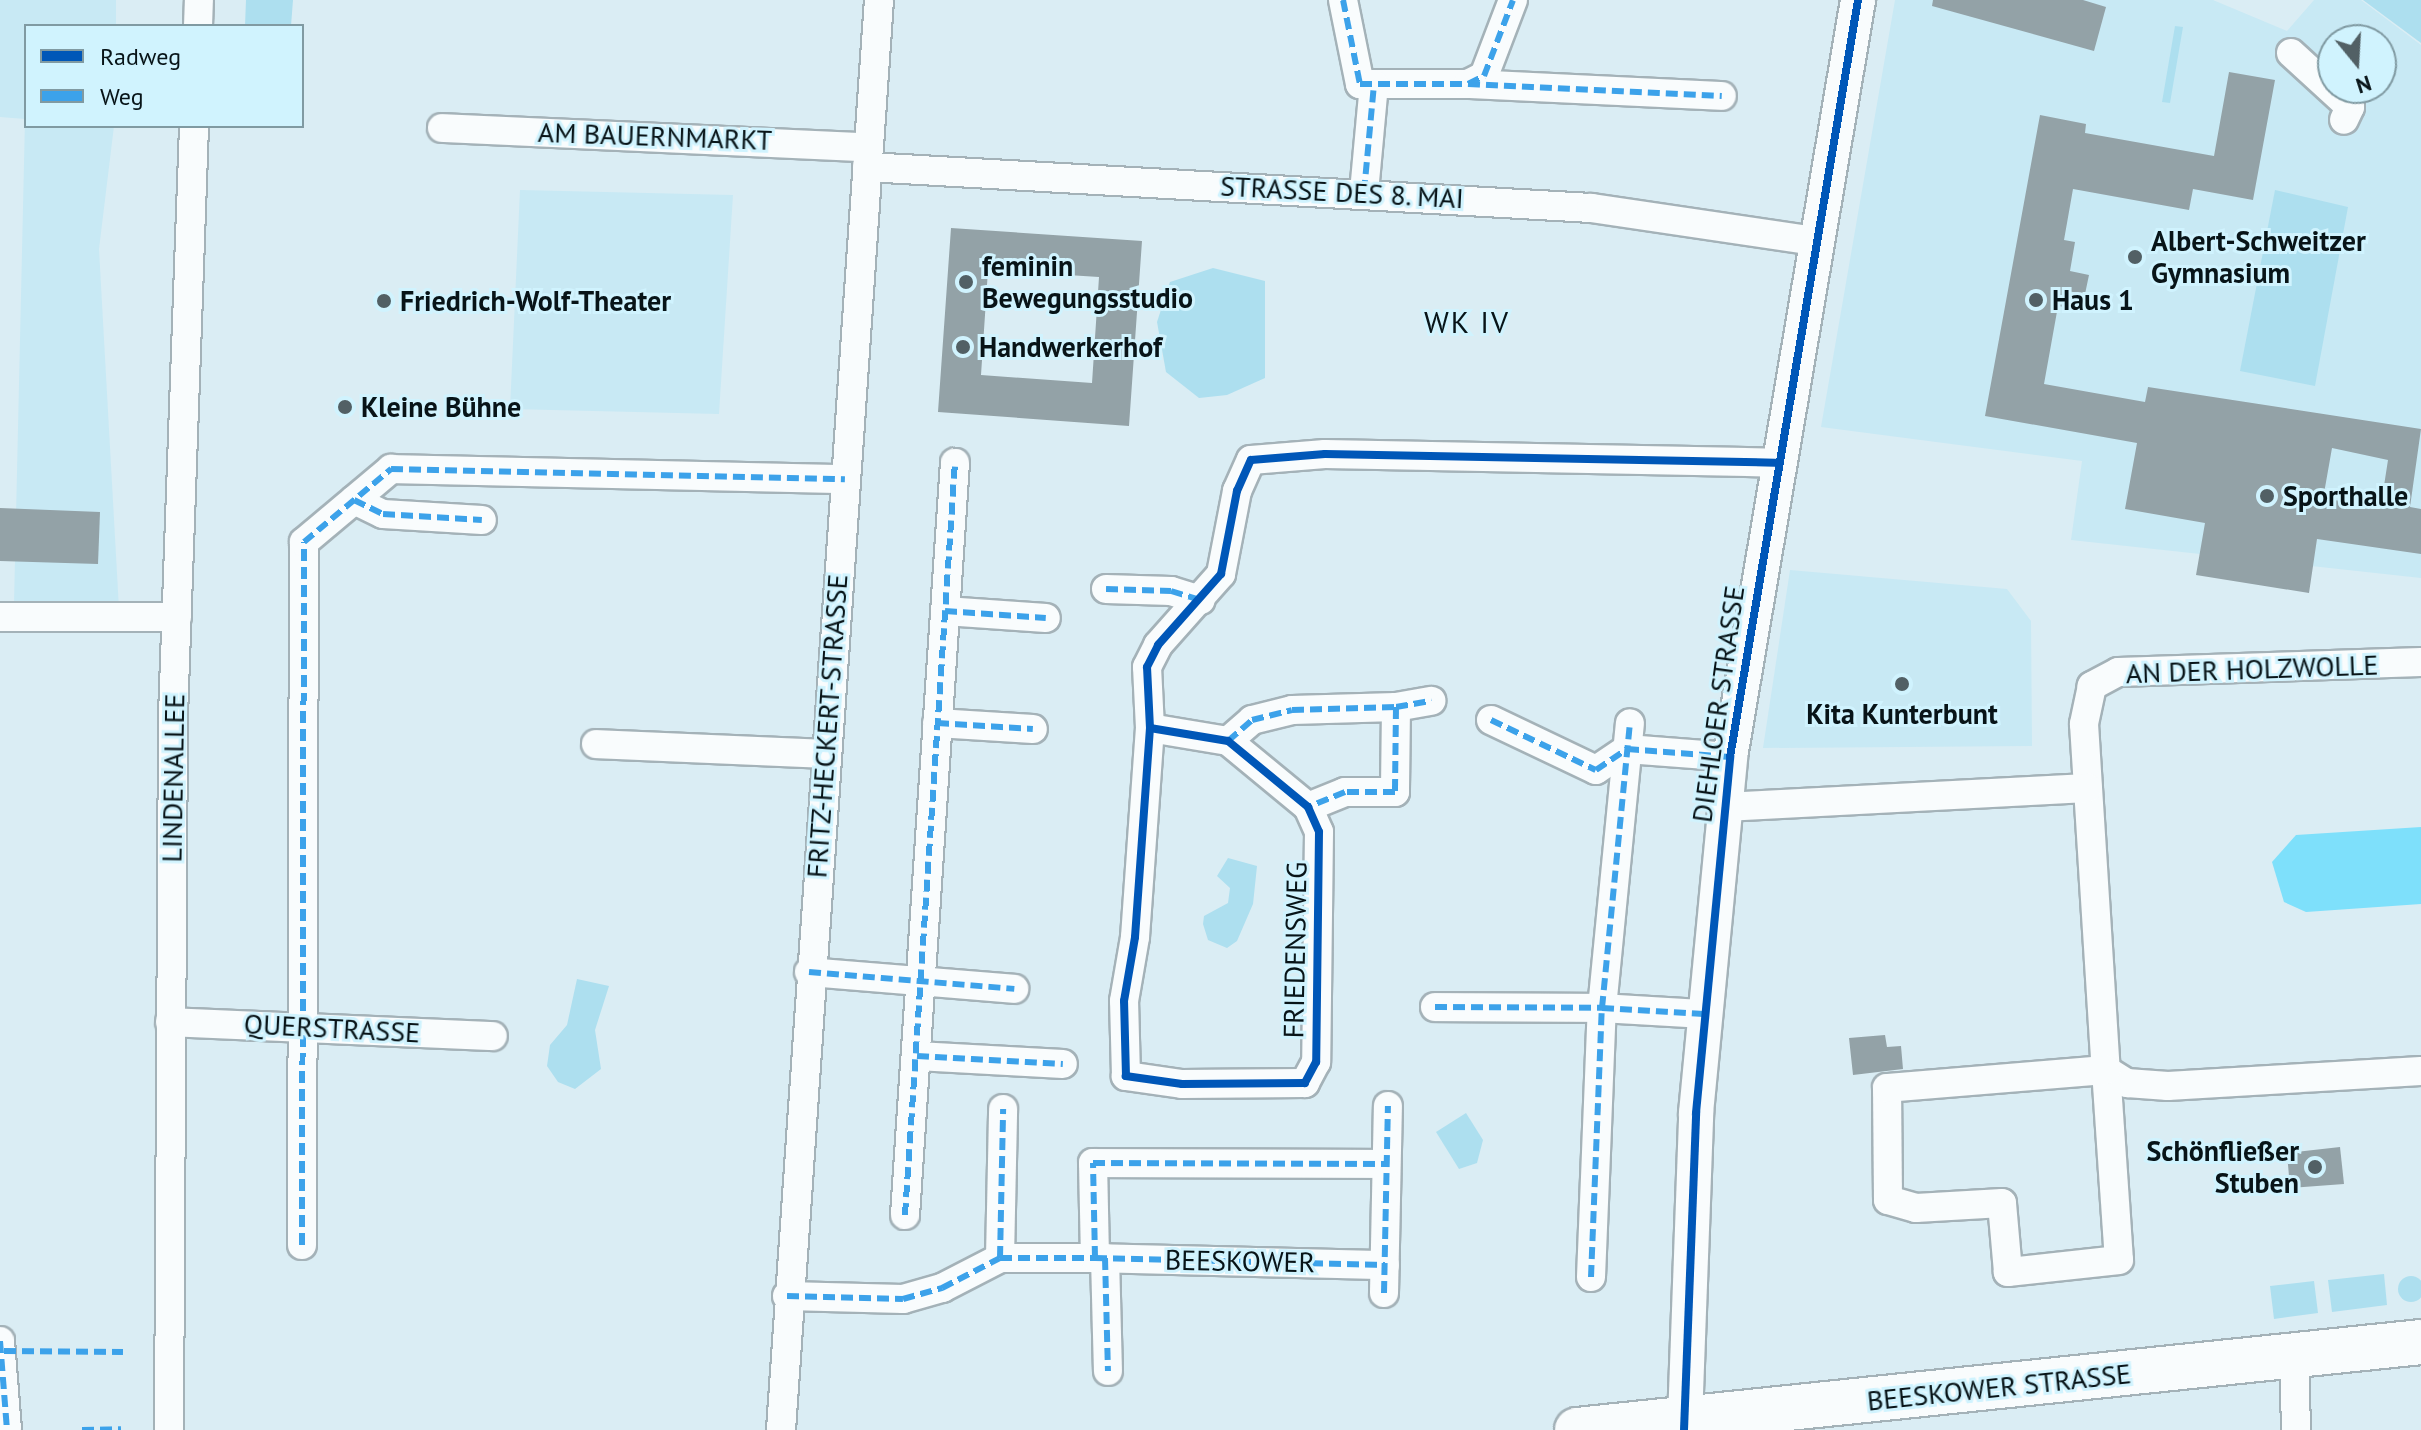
<!DOCTYPE html>
<meta charset="utf-8">
<style>
body{margin:0}
#map{position:relative;width:2421px;height:1430px;overflow:hidden;background:#daedf4;font-family:"PT Sans",sans-serif}
div>[style]{position:absolute}
[style*='--x']{left:calc(var(--x)*1px);top:calc(var(--y)*1px);width:calc(var(--w)*1px);rotate:calc(var(--a)*1deg)}
.built>*{inset:0;background:#c8e9f4}
.green>*{inset:0;background:#addfef}
.round{border-radius:50%}
.water>*{inset:0;background:#7ee0fb}
.building>*{inset:0;background:#93a2a7}
.roads{filter:drop-shadow(2px 0 #a4b2b8) drop-shadow(-2px 0 #a4b2b8) drop-shadow(0 2px #a4b2b8) drop-shadow(0 -2px #a4b2b8)}
.minor>*{height:28px;margin:-14px;padding:0 14px;transform-origin:14px;border-radius:14px;background:#f9fcfd}
.tertiary>*{height:34px;margin:-17px;padding:0 17px;transform-origin:17px;border-radius:17px;background:#f9fcfd}
.primary>*{height:44px;margin:-22px;padding:0 22px;transform-origin:22px;border-radius:22px;background:#f9fcfd}
.quiet>*{height:6px;margin-top:-3px;transform-origin:0;background:repeating-linear-gradient(90deg,#3ca2ea 0 12px,transparent 0 18px)}
.cycleway>*{height:8px;margin:-4px;padding:0 4px;transform-origin:4px;border-radius:4px;background:#0057b8}
.dots>*{width:22px;height:22px;translate:-50% -50%;box-sizing:border-box;border:4px solid #d0f3fe;border-radius:50%}
span{translate:-50% -50%;white-space:nowrap;text-align:center;line-height:1.15;-webkit-text-stroke:6px #d0f3fe;paint-order:stroke}
.street-label{font-size:28px;color:#081418}
.poi-label{font-size:28px;color:#081418;font-weight:700}
.left{translate:0 -50%;text-align:left}
.right{translate:-100% -50%;text-align:right}
.neighbourhood-label{font-size:30px;color:#081418;letter-spacing:2px}
.legend{position:absolute;left:24px;top:24px;width:280px;height:104px;box-sizing:border-box;background:#d0f3fe;border:2px solid #809aa2;margin:0;padding:10px 14px;list-style:none;font-size:24px;color:#081418}
.legend li{display:flex;align-items:center;gap:16px;height:40px}
.legend b{width:40px;border:2px solid #809aa2}
.north{position:absolute;left:2317px;top:24px;width:80px;height:80px;box-sizing:border-box;background:#d0f3fe;border:2px solid #809aa2;border-radius:50%;rotate:162deg;font-size:22px;font-weight:700;line-height:32px;text-align:center;color:#081418}
.north::after{content:'';display:block;margin:auto;width:28px;height:36px;background:#526065;clip-path:polygon(50% 0,100% 100%,50% 72%,0 100%)}
</style>
<div id="map">
<div class="built">
<div style="clip-path:polygon(0 0,116px 0,116px 26px,26px 26px,26px 126px,114px 126px,99px 249px,119px 609px,14px 604px,25px 119px,0 117px)"></div>
<div style="clip-path:polygon(evenodd,1895px 0,2213px 0,2287px 31px,2314px 0,2361px 0,2421px 45px,2421px 578px,2071px 540px,2082px 461px,1821px 427px,1895px 0,2333px 40px,2381px 40px,2381px 88px,2333px 88px,2333px 40px)"></div>
<div style="clip-path:polygon(520px 190px,733px 195px,719px 414px,510px 409px)"></div>
<div style="clip-path:polygon(1790px 570px,2007px 589px,2031px 621px,2032px 746px,1763px 748px)"></div>
</div>
<div class="green">
<div style="clip-path:polygon(246px 0,293px 0,291px 26px,245px 26px)"></div>
<div style="clip-path:polygon(2363px 0,2421px 0,2421px 43px)"></div>
<div style="clip-path:polygon(2175px 26px,2183px 27px,2170px 103px,2162px 102px)"></div>
<div style="clip-path:polygon(2275px 190px,2348px 207px,2315px 386px,2240px 371px)"></div>
<div style="clip-path:polygon(1213px 268px,1265px 281px,1265px 378px,1227px 395px,1199px 398px,1166px 372px,1157px 322px,1170px 282px)"></div>
<div style="clip-path:polygon(1228px 858px,1257px 866px,1253px 904px,1237px 941px,1227px 948px,1208px 940px,1203px 924px,1204px 916px,1228px 903px,1230px 888px,1217px 876px)"></div>
<div style="clip-path:polygon(577px 979px,609px 986px,595px 1030px,601px 1069px,575px 1089px,558px 1082px,547px 1066px,550px 1045px,567px 1025px)"></div>
<div style="clip-path:polygon(1466px 1113px,1483px 1140px,1477px 1163px,1459px 1169px,1436px 1132px)"></div>
<div style="clip-path:polygon(2384px 1274px,2387px 1305px,2332px 1312px,2328px 1280px)"></div>
<div class="round" style="left:2398px;top:1276px;width:26px;height:26px"></div>
<div style="clip-path:polygon(2314px 1281px,2318px 1313px,2274px 1319px,2270px 1286px)"></div>
</div>
<div class="water">
<div style="clip-path:polygon(2421px 827px,2421px 904px,2306px 912px,2284px 902px,2272px 862px,2296px 835px)"></div>
</div>
<div class="building">
<div style="clip-path:polygon(1933px 0,2083px 0,2106px 7px,2094px 51px,1932px 6px)"></div>
<div style="clip-path:polygon(evenodd,2229px 72px,2275px 80px,2253px 200px,2193px 189px,2189px 210px,2073px 189px,2064px 240px,2075px 242px,2070px 271px,2089px 275px,2085px 294px,2067px 291px,2064px 307px,2058px 306px,2044px 384px,2145px 402px,2148px 387px,2421px 429px,2410px 507px,2421px 509px,2421px 554px,2317px 539px,2309px 593px,2196px 575px,2205px 523px,2125px 509px,2137px 443px,1985px 416px,2040px 115px,2086px 124px,2085px 133px,2214px 156px,2229px 72px,2332px 448px,2388px 460px,2381px 505px,2323px 499px,2332px 448px)"></div>
<div style="clip-path:polygon(evenodd,951px 228px,1142px 241px,1129px 426px,938px 412px,951px 228px,988px 270px,1099px 277px,1092px 383px,981px 375px,988px 270px)"></div>
<div style="clip-path:polygon(0 508px,100px 512px,98px 564px,0 561px)"></div>
<div style="clip-path:polygon(1885px 1035px,1887px 1047px,1901px 1046px,1903px 1069px,1853px 1075px,1849px 1038px)"></div>
<div style="clip-path:polygon(2340px 1147px,2344px 1184px,2290px 1188px,2287px 1153px)"></div>
</div>
<div class="roads">
<div class="minor">
<div style="--x:1343;--y:0;--w:86;--a:78.6"></div>
<div style="--x:1360;--y:84;--w:108;--a:0"></div>
<div style="--x:1468;--y:84;--w:18;--a:-27"></div>
<div style="--x:1484;--y:76;--w:81;--a:-69.1"></div>
<div style="--x:198;--y:26;--w:26;--a:-88"></div>
<div style="--x:2291;--y:53;--w:80;--a:42.5"></div>
<div style="--x:2350;--y:107;--w:14;--a:115"></div>
<div style="--x:1468;--y:84;--w:254;--a:2.7"></div>
<div style="--x:442;--y:128;--w:425;--a:2.6"></div>
<div style="--x:867;--y:167;--w:725;--a:3.24"></div>
<div style="--x:1591;--y:208;--w:225;--a:8.4"></div>
<div style="--x:1364;--y:192;--w:108;--a:-84.7"></div>
<div style="--x:354;--y:500;--w:32;--a:26"></div>
<div style="--x:383;--y:514;--w:99;--a:3.5"></div>
<div style="--x:1106;--y:589;--w:65;--a:1.8"></div>
<div style="--x:1171;--y:591;--w:31;--a:17"></div>
<div style="--x:945;--y:611;--w:101;--a:4"></div>
<div style="--x:0;--y:617;--w:177;--a:0"></div>
<div style="--x:2421;--y:662;--w:303;--a:178.1"></div>
<div style="--x:2118;--y:672;--w:30;--a:152"></div>
<div style="--x:2092;--y:686;--w:39;--a:102"></div>
<div style="--x:2084;--y:724;--w:347;--a:86.4"></div>
<div style="--x:2106;--y:1070;--w:25;--a:32"></div>
<div style="--x:2127;--y:1083;--w:41;--a:4.2"></div>
<div style="--x:2168;--y:1086;--w:253;--a:-3.4"></div>
<div style="--x:1396;--y:707;--w:36;--a:-10"></div>
<div style="--x:1491;--y:720;--w:116;--a:25.5"></div>
<div style="--x:1596;--y:770;--w:37;--a:-34"></div>
<div style="--x:1627;--y:749;--w:103;--a:4.4"></div>
<div style="--x:937;--y:723;--w:96;--a:3.6"></div>
<div style="--x:1150;--y:728;--w:79;--a:9.5"></div>
<div style="--x:1228;--y:741;--w:104;--a:39.5"></div>
<div style="--x:1308;--y:807;--w:27;--a:66"></div>
<div style="--x:1319;--y:832;--w:230;--a:90.7"></div>
<div style="--x:1316;--y:1062;--w:24;--a:118"></div>
<div style="--x:1305;--y:1083;--w:123;--a:179.5"></div>
<div style="--x:1182;--y:1084;--w:57;--a:-171.9"></div>
<div style="--x:1126;--y:1076;--w:75;--a:-91.5"></div>
<div style="--x:1124;--y:1001;--w:65;--a:-80.2"></div>
<div style="--x:1135;--y:937;--w:210;--a:-85.9"></div>
<div style="--x:1150;--y:728;--w:61;--a:-92.8"></div>
<div style="--x:1147;--y:667;--w:25;--a:-63"></div>
<div style="--x:1158;--y:645;--w:95;--a:-48.4"></div>
<div style="--x:1221;--y:574;--w:85;--a:-79.1"></div>
<div style="--x:1237;--y:491;--w:34;--a:-66"></div>
<div style="--x:1251;--y:460;--w:74;--a:-4.6"></div>
<div style="--x:1325;--y:454;--w:450;--a:1.1"></div>
<div style="--x:1228;--y:741;--w:32;--a:-41"></div>
<div style="--x:1252;--y:720;--w:41;--a:-14"></div>
<div style="--x:1292;--y:710;--w:104;--a:-1.7"></div>
<div style="--x:1396;--y:707;--w:85;--a:90.7"></div>
<div style="--x:1395;--y:792;--w:50;--a:180"></div>
<div style="--x:1345;--y:792;--w:40;--a:158"></div>
<div style="--x:596;--y:744;--w:229;--a:2.5"></div>
<div style="--x:1724;--y:807;--w:364;--a:-3"></div>
<div style="--x:809;--y:972;--w:206;--a:4.7"></div>
<div style="--x:1435;--y:1007;--w:167;--a:0.3"></div>
<div style="--x:1602;--y:1008;--w:286;--a:-84.4"></div>
<div style="--x:170;--y:1022;--w:323;--a:2.5"></div>
<div style="--x:917;--y:1056;--w:146;--a:3.1"></div>
<div style="--x:2106;--y:1070;--w:190;--a:86.1"></div>
<div style="--x:2119;--y:1260;--w:112;--a:173.8"></div>
<div style="--x:2008;--y:1272;--w:69;--a:-95"></div>
<div style="--x:2002;--y:1203;--w:86;--a:176.7"></div>
<div style="--x:1916;--y:1208;--w:29;--a:-164"></div>
<div style="--x:1888;--y:1200;--w:112;--a:-90.5"></div>
<div style="--x:1887;--y:1088;--w:220;--a:-4.7"></div>
<div style="--x:905;--y:1215;--w:754;--a:-86.2"></div>
<div style="--x:302;--y:1245;--w:703;--a:-89.84"></div>
<div style="--x:304;--y:542;--w:114;--a:-40"></div>
<div style="--x:391;--y:469;--w:454;--a:1.3"></div>
<div style="--x:1000;--y:1258;--w:149;--a:-88.8"></div>
<div style="--x:1095;--y:1258;--w:290;--a:1.4"></div>
<div style="--x:1105;--y:1258;--w:113;--a:88.5"></div>
<div style="--x:1591;--y:1277;--w:269;--a:-87.7"></div>
<div style="--x:1602;--y:1008;--w:102;--a:3.4"></div>
<div style="--x:1384;--y:1293;--w:187;--a:-88.8"></div>
<div style="--x:787;--y:1296;--w:116;--a:1.5"></div>
<div style="--x:903;--y:1299;--w:41;--a:-15.8"></div>
<div style="--x:942;--y:1288;--w:65;--a:-27.3"></div>
<div style="--x:1000;--y:1258;--w:95;--a:0"></div>
<div style="--x:1095;--y:1258;--w:95;--a:-91.2"></div>
<div style="--x:1093;--y:1163;--w:293;--a:0.2"></div>
<div style="--x:0;--y:1341;--w:89;--a:85.5"></div>
<div style="--x:2294;--y:1357;--w:73;--a:88.4"></div>
<div style="--x:169;--y:1430;--w:714;--a:-89.68"></div>
<div style="--x:173;--y:716;--w:590;--a:-87.96"></div>
<div style="--x:781;--y:1430;--w:1433;--a:-86.08"></div>
</div>
<div class="tertiary">
<div style="--x:1685;--y:1420;--w:307;--a:-87.9"></div>
<div style="--x:1696;--y:1113;--w:358;--a:-84.5"></div>
<div style="--x:1730;--y:757;--w:768;--a:-80.4"></div>
</div>
<div class="primary">
<div style="--x:1577;--y:1430;--w:849;--a:-5.95"></div>
</div>
</div>
<div class="quiet">
<div style="--x:1343;--y:0;--w:86;--a:78.6"></div>
<div style="--x:1360;--y:84;--w:108;--a:0"></div>
<div style="--x:1468;--y:84;--w:18;--a:-27"></div>
<div style="--x:1484;--y:76;--w:81;--a:-69.1"></div>
<div style="--x:1468;--y:84;--w:254;--a:2.7"></div>
<div style="--x:1364;--y:192;--w:108;--a:-84.7"></div>
<div style="--x:354;--y:500;--w:32;--a:26"></div>
<div style="--x:383;--y:514;--w:99;--a:3.5"></div>
<div style="--x:1106;--y:589;--w:65;--a:1.8"></div>
<div style="--x:1171;--y:591;--w:31;--a:17"></div>
<div style="--x:945;--y:611;--w:101;--a:4"></div>
<div style="--x:1396;--y:707;--w:36;--a:-10"></div>
<div style="--x:1491;--y:720;--w:116;--a:25.5"></div>
<div style="--x:1596;--y:770;--w:37;--a:-34"></div>
<div style="--x:1627;--y:749;--w:103;--a:4.4"></div>
<div style="--x:937;--y:723;--w:96;--a:3.6"></div>
<div style="--x:1228;--y:741;--w:32;--a:-41"></div>
<div style="--x:1252;--y:720;--w:41;--a:-14"></div>
<div style="--x:1292;--y:710;--w:104;--a:-1.7"></div>
<div style="--x:1396;--y:707;--w:85;--a:90.7"></div>
<div style="--x:1395;--y:792;--w:50;--a:180"></div>
<div style="--x:1345;--y:792;--w:40;--a:158"></div>
<div style="--x:809;--y:972;--w:206;--a:4.7"></div>
<div style="--x:1435;--y:1007;--w:167;--a:0.3"></div>
<div style="--x:1602;--y:1008;--w:286;--a:-84.4"></div>
<div style="--x:917;--y:1056;--w:146;--a:3.1"></div>
<div style="--x:905;--y:1215;--w:754;--a:-86.2"></div>
<div style="--x:302;--y:1245;--w:703;--a:-89.84"></div>
<div style="--x:304;--y:542;--w:114;--a:-40"></div>
<div style="--x:391;--y:469;--w:454;--a:1.3"></div>
<div style="--x:1000;--y:1258;--w:149;--a:-88.8"></div>
<div style="--x:1095;--y:1258;--w:290;--a:1.4"></div>
<div style="--x:1105;--y:1258;--w:113;--a:88.5"></div>
<div style="--x:1591;--y:1277;--w:269;--a:-87.7"></div>
<div style="--x:1602;--y:1008;--w:102;--a:3.4"></div>
<div style="--x:1384;--y:1293;--w:187;--a:-88.8"></div>
<div style="--x:787;--y:1296;--w:116;--a:1.5"></div>
<div style="--x:903;--y:1299;--w:41;--a:-15.8"></div>
<div style="--x:942;--y:1288;--w:65;--a:-27.3"></div>
<div style="--x:1000;--y:1258;--w:95;--a:0"></div>
<div style="--x:1095;--y:1258;--w:95;--a:-91.2"></div>
<div style="--x:1093;--y:1163;--w:293;--a:0.2"></div>
<div style="--x:0;--y:1341;--w:89;--a:85.5"></div>
<div style="--x:4;--y:1351;--w:119;--a:0.5"></div>
<div style="--x:82;--y:1430;--w:39;--a:-1"></div>
</div>
<div class="cycleway">
<div style="--x:1150;--y:728;--w:79;--a:9.5"></div>
<div style="--x:1228;--y:741;--w:104;--a:39.5"></div>
<div style="--x:1308;--y:807;--w:27;--a:66"></div>
<div style="--x:1319;--y:832;--w:230;--a:90.7"></div>
<div style="--x:1316;--y:1062;--w:24;--a:118"></div>
<div style="--x:1305;--y:1083;--w:123;--a:179.5"></div>
<div style="--x:1182;--y:1084;--w:57;--a:-171.9"></div>
<div style="--x:1126;--y:1076;--w:75;--a:-91.5"></div>
<div style="--x:1124;--y:1001;--w:65;--a:-80.2"></div>
<div style="--x:1135;--y:937;--w:210;--a:-85.9"></div>
<div style="--x:1150;--y:728;--w:61;--a:-92.8"></div>
<div style="--x:1147;--y:667;--w:25;--a:-63"></div>
<div style="--x:1158;--y:645;--w:95;--a:-48.4"></div>
<div style="--x:1221;--y:574;--w:85;--a:-79.1"></div>
<div style="--x:1237;--y:491;--w:34;--a:-66"></div>
<div style="--x:1251;--y:460;--w:74;--a:-4.6"></div>
<div style="--x:1325;--y:454;--w:450;--a:1.1"></div>
<div style="--x:1684;--y:1430;--w:317;--a:-87.8"></div>
<div style="--x:1696;--y:1113;--w:358;--a:-84.5"></div>
<div style="--x:1730;--y:757;--w:768;--a:-80.4"></div>
</div>
<div class="dots">
<div style="left:2135px;top:257px;background:#526065"></div>
<div style="left:966px;top:282px;background:#526065"></div>
<div style="left:2036px;top:300px;background:#526065"></div>
<div style="left:384px;top:301px;background:#526065"></div>
<div style="left:963px;top:347px;background:#526065"></div>
<div style="left:345px;top:407px;background:#526065"></div>
<div style="left:2267px;top:496px;background:#526065"></div>
<div style="left:1902px;top:684px;background:#526065"></div>
<div style="left:2315px;top:1167px;background:#526065"></div>
</div>
<div class="street-label">
<span style="left:655px;top:136px;rotate:2deg">AM BAUERNMARKT</span>
<span style="left:1342px;top:192px;rotate:3deg">STRASSE DES 8. MAI</span>
<span style="left:2252px;top:669px;rotate:-2deg">AN DER HOLZWOLLE</span>
<span style="left:1718px;top:704px;rotate:-82deg">DIEHLOER STRASSE</span>
<span style="left:827px;top:726px;rotate:-86deg">FRITZ-HECKERT-STRASSE</span>
<span style="left:173px;top:778px;rotate:-89deg">LINDENALLEE</span>
<span style="left:1295px;top:950px;rotate:-89deg">FRIEDENSWEG</span>
<span style="left:332px;top:1028px;rotate:3deg">QUERSTRASSE</span>
<span style="left:1240px;top:1261px;rotate:1deg">BEESKOWER</span>
<span style="left:1999px;top:1387px;rotate:-6deg">BEESKOWER STRASSE</span>
</div>
<div class="poi-label">
<span class="left" style="left:2151px;top:257px">Albert-Schweitzer<br>Gymnasium</span>
<span class="left" style="left:982px;top:282px">feminin<br>Bewegungsstudio</span>
<span class="left" style="left:2052px;top:300px">Haus 1</span>
<span class="left" style="left:400px;top:301px">Friedrich-Wolf-Theater</span>
<span class="left" style="left:979px;top:347px">Handwerkerhof</span>
<span class="left" style="left:361px;top:407px">Kleine Bühne</span>
<span class="left" style="left:2283px;top:496px">Sporthalle</span>
<span style="left:1902px;top:714px">Kita Kunterbunt</span>
<span class="right" style="left:2299px;top:1167px">Schönfließer<br>Stuben</span>
</div>
<div class="neighbourhood-label">
<span style="left:1467px;top:322px">WK IV</span>
</div>
<ul class="legend">
<li><b style="height:10px;background:#0057b8"></b>Radweg</li>
<li><b style="height:10px;background:#3ca2ea"></b>Weg</li>
</ul>
<div class="north">N</div>
</div>
